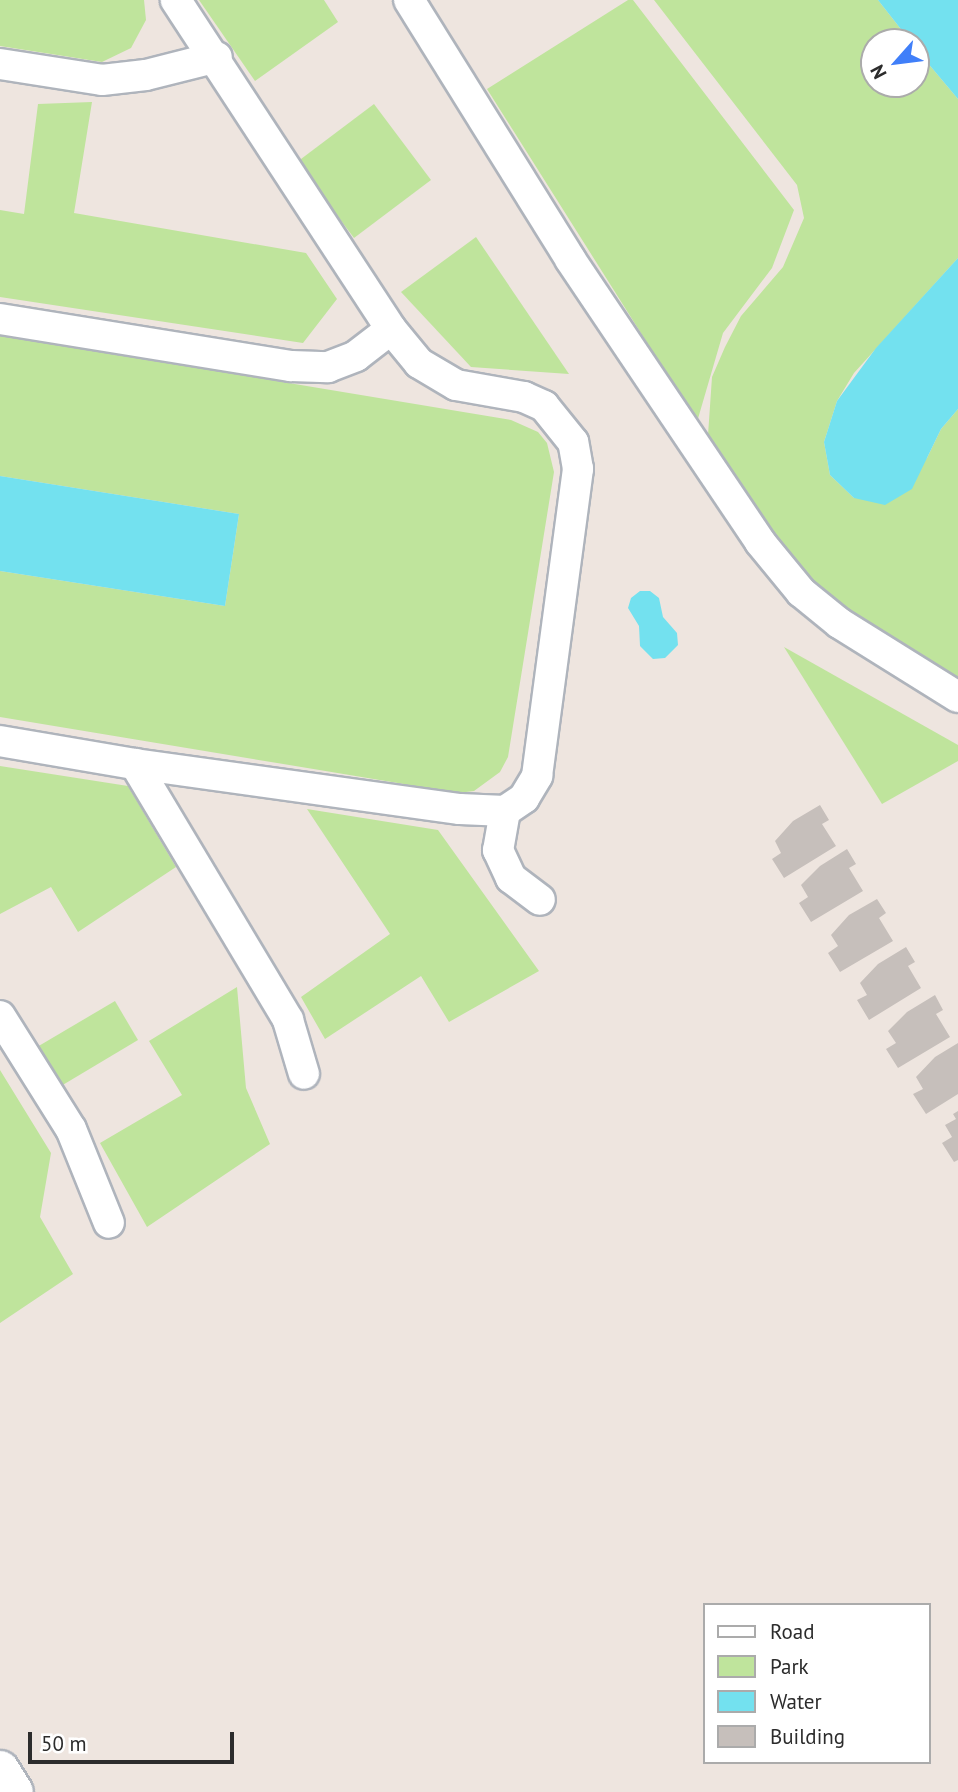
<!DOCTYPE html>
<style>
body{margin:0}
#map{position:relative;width:958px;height:1792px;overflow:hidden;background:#eee5df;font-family:"PT Sans",sans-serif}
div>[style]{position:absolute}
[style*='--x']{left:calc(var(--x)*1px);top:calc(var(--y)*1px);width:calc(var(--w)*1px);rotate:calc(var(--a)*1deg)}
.green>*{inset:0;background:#bfe49c}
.water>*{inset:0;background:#73e1ef}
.building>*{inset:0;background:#c6bfbb}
.roads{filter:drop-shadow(2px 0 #afb4bc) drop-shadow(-2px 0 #afb4bc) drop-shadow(0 2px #afb4bc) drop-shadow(0 -2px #afb4bc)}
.street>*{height:30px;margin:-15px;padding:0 15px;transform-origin:15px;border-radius:15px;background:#fff}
.secondary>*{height:38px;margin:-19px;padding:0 19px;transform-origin:19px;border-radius:19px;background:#fff}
span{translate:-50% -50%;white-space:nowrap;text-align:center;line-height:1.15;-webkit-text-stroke:6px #fff;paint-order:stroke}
.legend{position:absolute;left:703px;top:1603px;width:228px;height:161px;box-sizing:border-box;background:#fff;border:2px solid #ababab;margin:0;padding:9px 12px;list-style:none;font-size:21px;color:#2c2c2c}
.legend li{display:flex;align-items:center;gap:14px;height:35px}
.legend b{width:35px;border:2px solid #ababab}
.north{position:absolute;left:860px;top:28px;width:70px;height:70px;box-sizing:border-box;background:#fff;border:2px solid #ababab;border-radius:50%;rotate:242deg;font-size:19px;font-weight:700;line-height:28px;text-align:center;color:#2c2c2c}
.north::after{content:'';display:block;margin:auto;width:24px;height:32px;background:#407ff9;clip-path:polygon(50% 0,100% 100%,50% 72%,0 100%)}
.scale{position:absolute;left:28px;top:1732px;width:206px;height:32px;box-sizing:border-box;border:4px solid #2c2c2c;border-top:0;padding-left:9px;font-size:21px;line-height:24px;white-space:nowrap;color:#2c2c2c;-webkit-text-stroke:5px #fff;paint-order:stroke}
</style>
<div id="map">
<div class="green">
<div style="clip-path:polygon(0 0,144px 0,146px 20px,131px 48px,102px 62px,0 46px)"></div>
<div style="clip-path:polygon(199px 0,324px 0,338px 22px,255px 81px)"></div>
<div style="clip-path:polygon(628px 0,633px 0,794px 210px,772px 268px,723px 333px,697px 422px,487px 89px)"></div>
<div style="clip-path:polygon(654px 0,878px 0,911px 42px,874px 42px,874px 84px,916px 84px,916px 49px,958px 99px,958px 258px,854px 373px,837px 401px,824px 442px,830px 475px,854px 498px,927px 458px,941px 429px,958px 409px,958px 681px,843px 619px,779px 554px,708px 435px,712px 377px,725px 347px,741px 316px,783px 267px,804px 218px,797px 185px)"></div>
<div style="clip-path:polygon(92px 102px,74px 213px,306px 253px,337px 299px,303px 343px,0 297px,0 210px,24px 214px,38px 104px)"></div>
<div style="clip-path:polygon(374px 104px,431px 180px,354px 238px,297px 162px)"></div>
<div style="clip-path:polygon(476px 237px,569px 374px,471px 367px,401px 292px)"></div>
<div style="clip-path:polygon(0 335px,511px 420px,538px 432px,547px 443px,554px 472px,508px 757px,500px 772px,474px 791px,458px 793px,0 717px,0 571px,225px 606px,239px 514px,0 476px)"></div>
<div style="clip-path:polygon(784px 647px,958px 745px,958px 761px,882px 804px)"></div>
<div style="clip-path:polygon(0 766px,128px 786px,176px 867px,78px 932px,51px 887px,0 914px)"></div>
<div style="clip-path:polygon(307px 809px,438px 830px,539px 971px,449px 1022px,421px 976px,325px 1039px,301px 997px,390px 934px)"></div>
<div style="clip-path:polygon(237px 987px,246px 1088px,270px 1144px,147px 1227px,100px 1143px,182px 1095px,149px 1041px)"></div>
<div style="clip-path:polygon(115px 1001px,138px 1040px,61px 1086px,37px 1047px)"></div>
<div style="clip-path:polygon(0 1070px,51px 1153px,40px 1217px,73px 1274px,0 1323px)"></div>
</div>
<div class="water">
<div style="clip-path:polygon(878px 0,958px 0,958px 99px,916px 49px,916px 42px,911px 42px)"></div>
<div style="clip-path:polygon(958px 258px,958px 409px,941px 429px,912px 489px,885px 505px,854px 498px,830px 475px,824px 442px,837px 401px,876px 348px)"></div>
<div style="clip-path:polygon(0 476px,239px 514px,225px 606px,0 571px)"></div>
<div style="clip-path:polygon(640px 591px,650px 591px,659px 598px,663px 617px,677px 633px,678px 645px,665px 658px,653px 659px,640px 646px,639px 626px,628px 608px,631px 598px)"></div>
</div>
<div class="building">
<div style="clip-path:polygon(820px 805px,829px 820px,822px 824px,836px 846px,784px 878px,772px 859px,781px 853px,775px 841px,793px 821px)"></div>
<div style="clip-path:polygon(847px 849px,856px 864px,849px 868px,863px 891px,811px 922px,799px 903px,808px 897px,801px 885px,820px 866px)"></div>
<div style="clip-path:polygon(877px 899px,886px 913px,879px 918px,893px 941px,840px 972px,828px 953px,838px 946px,831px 935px,849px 915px)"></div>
<div style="clip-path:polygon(906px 947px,915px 962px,908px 966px,921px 988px,869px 1020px,857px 1000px,867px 995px,860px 983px,878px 964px)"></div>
<div style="clip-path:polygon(935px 995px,943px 1010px,936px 1014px,950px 1037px,898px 1068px,886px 1049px,896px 1043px,888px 1031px,907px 1012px)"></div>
<div style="clip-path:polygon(958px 1043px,958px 1094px,926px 1114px,913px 1094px,923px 1089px,916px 1077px,935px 1057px)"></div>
<div style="clip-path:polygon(958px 1111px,958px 1160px,954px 1162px,942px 1143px,952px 1137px,945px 1125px,956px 1119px,953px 1114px)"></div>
</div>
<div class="roads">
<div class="street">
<div style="--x:409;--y:0;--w:305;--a:58.1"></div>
<div style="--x:570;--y:259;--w:341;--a:56.1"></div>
<div style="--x:760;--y:542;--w:65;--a:50.6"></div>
<div style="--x:801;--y:592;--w:49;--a:39.2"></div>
<div style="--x:839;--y:623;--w:140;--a:31.9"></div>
<div style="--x:0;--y:64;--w:103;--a:8.9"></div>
<div style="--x:102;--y:80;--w:44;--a:-6.5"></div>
<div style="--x:146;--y:75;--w:73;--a:-14.2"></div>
<div style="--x:0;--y:319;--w:295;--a:9.2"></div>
<div style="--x:291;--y:366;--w:37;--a:2"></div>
<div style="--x:328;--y:367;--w:30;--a:-21"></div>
<div style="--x:356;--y:356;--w:44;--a:-37.6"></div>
<div style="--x:0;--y:741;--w:137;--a:9.7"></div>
<div style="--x:135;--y:764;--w:328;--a:7.9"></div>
<div style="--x:460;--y:809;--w:45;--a:2.5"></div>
<div style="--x:505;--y:811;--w:23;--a:-34"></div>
<div style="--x:524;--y:798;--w:26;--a:-59"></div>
<div style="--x:537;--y:776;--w:310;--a:-82.4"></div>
<div style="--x:578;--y:469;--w:27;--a:-100"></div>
<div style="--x:573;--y:442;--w:46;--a:-128.9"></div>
<div style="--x:544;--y:406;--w:22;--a:-156"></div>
<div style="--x:524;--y:397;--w:69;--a:-170"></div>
<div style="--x:456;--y:385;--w:43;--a:-149.3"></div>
<div style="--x:419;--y:363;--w:44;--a:-129.5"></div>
<div style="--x:391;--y:329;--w:393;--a:-123.2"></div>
<div style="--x:135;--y:764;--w:298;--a:59.1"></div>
<div style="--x:288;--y:1020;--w:56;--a:73.5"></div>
<div style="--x:505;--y:811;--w:40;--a:100"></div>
<div style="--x:498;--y:850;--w:31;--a:65"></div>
<div style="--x:511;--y:878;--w:36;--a:37"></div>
<div style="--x:0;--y:1016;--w:133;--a:57.9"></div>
<div style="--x:71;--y:1129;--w:101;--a:68"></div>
</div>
<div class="secondary">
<div style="--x:0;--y:1770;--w:26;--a:58"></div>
</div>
</div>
<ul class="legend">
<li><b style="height:9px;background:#fff"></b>Road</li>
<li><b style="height:19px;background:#bfe49c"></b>Park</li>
<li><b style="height:19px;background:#73e1ef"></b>Water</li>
<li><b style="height:19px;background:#c6bfbb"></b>Building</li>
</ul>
<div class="north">N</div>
<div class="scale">50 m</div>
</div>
